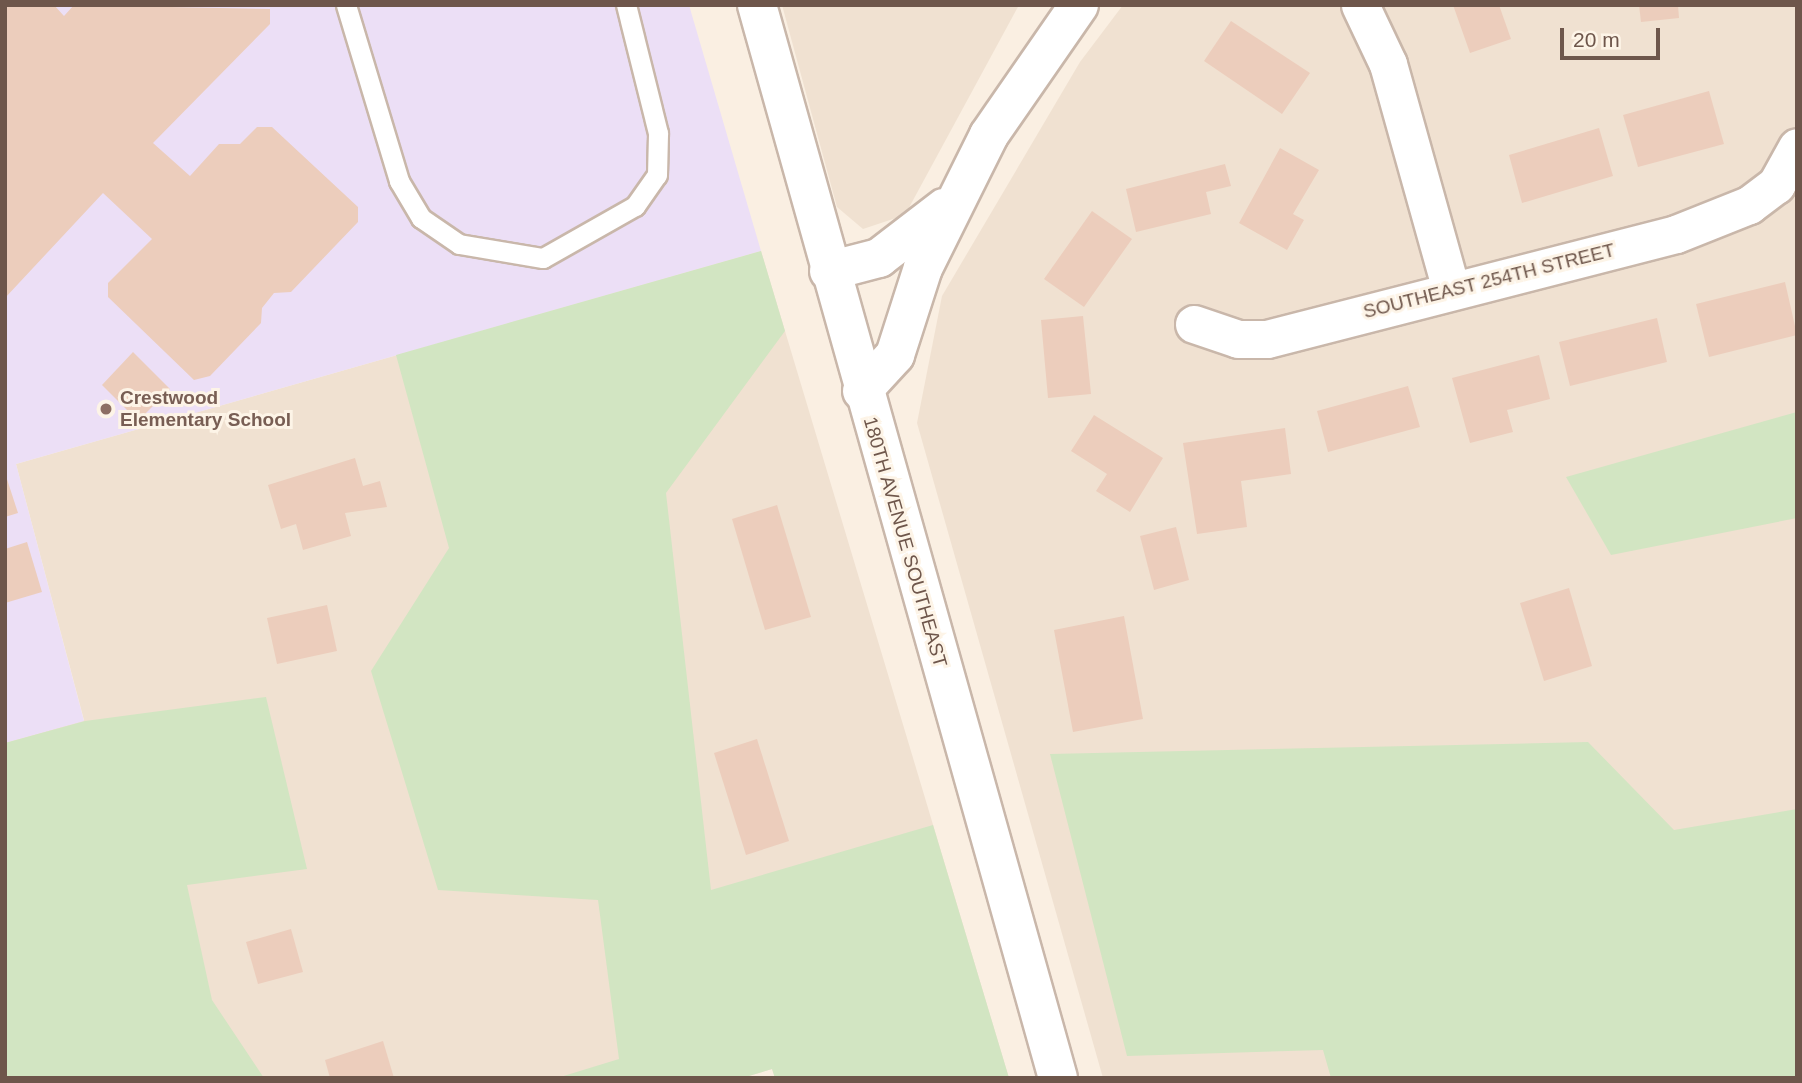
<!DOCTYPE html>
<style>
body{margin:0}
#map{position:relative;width:1802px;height:1083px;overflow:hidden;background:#faefe2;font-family:Helvetica,sans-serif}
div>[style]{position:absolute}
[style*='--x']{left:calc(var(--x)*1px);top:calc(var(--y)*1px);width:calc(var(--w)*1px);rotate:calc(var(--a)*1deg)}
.residential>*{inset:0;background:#f0e1d1}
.education>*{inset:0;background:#ecdff6}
.green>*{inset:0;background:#d2e5c2}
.building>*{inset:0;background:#eccdbc}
.roads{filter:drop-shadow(2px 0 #c9b7aa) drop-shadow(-2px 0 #c9b7aa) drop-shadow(0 2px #c9b7aa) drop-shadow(0 -2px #c9b7aa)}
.lane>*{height:19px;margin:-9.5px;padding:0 9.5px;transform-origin:9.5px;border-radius:9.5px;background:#fff}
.street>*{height:37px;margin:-18.5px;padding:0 18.5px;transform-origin:18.5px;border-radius:18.5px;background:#fff}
.secondary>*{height:38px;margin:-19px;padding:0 19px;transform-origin:19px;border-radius:19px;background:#fff}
.dots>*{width:19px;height:19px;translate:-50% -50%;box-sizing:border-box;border:4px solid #fdf4e7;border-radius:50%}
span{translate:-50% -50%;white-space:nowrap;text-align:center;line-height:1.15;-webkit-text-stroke:6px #fdf4e7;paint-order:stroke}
.street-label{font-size:19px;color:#6e564b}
.education-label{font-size:19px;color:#785e54;font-weight:700}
.left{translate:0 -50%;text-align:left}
.frame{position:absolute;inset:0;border:7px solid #6e564b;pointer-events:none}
.scale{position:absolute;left:1560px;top:28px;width:100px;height:32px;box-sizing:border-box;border:4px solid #6e564b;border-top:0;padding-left:9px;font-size:21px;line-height:24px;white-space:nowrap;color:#6e564b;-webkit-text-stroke:5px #fdf4e7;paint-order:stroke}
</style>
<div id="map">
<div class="residential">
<div style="clip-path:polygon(782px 5px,1019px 5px,905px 215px,863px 229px,837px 207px)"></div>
<div style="clip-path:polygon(1123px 5px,1797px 5px,1797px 1078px,1103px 1078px,917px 423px,942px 296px,1080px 62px)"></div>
<div style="clip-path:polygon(761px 251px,1009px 1078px,775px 1078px,772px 1069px,742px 1078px,5px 1078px,5px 743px,84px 720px,16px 464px)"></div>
</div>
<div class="education">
<div style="clip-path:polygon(5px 5px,689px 5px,761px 251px,16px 464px,84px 721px,5px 743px)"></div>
</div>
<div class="green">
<div style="clip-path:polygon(761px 251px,785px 331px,666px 493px,711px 890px,933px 825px,1009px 1078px,775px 1078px,772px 1069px,742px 1078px,557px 1078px,619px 1059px,598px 900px,438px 890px,371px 671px,449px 548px,396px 355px)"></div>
<div style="clip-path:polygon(1797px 412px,1797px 518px,1611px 555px,1566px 477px)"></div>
<div style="clip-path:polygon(266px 697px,307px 869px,187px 885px,212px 1000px,264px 1078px,5px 1078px,5px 743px,85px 721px)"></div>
<div style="clip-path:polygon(1588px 742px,1674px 830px,1797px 809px,1797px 1078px,1331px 1078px,1323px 1050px,1127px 1056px,1050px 754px)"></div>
</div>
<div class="building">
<div style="clip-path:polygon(5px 5px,54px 5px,64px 16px,74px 5px,270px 9px,270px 24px,153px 143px,190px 176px,219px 144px,240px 144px,257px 127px,272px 127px,358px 207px,358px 222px,291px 292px,274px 293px,262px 308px,261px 323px,210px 376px,194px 380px,108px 297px,108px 283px,152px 239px,103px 193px,5px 298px)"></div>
<div style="clip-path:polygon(1453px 5px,1499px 5px,1511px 39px,1470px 53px)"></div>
<div style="clip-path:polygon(1639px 5px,1678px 5px,1679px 18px,1641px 22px)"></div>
<div style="clip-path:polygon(1231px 21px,1310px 73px,1282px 114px,1204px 61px)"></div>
<div style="clip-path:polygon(1709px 91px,1724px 144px,1638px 167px,1623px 115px)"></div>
<div style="clip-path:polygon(1599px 128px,1613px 176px,1522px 203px,1509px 155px)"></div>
<div style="clip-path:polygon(1280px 148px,1319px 170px,1293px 214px,1304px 220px,1287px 250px,1239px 223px)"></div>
<div style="clip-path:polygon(1225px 164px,1231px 186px,1206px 192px,1211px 214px,1136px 232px,1126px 189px)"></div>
<div style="clip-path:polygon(1092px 211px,1132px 239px,1084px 307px,1044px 279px)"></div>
<div style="clip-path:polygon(1785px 282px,1797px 335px,1709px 357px,1696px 304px)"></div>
<div style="clip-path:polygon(1083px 316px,1091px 394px,1048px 398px,1041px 320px)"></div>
<div style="clip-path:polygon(1657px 318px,1667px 362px,1570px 386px,1559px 342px)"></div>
<div style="clip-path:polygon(133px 352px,170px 389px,138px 421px,102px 385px)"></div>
<div style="clip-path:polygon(1539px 355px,1550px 399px,1507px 410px,1513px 432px,1470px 443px,1452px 378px)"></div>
<div style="clip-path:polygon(1408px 386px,1420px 427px,1328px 452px,1317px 411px)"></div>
<div style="clip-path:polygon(1094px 415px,1163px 458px,1130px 512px,1096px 491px,1107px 474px,1071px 451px)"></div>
<div style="clip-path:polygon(1285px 428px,1291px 474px,1241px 481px,1247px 527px,1197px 534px,1183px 443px)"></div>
<div style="clip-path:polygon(355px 458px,363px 486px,380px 481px,387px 507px,345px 513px,351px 536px,303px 550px,296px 524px,281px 529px,268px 485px)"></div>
<div style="clip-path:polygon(5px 473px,18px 513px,5px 517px)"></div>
<div style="clip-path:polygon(777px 505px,811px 617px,765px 630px,732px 519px)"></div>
<div style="clip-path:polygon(1176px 527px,1189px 580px,1154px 590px,1140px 536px)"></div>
<div style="clip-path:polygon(27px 542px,42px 592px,5px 603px,5px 549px)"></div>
<div style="clip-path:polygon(1569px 588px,1592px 666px,1544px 681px,1520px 603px)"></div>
<div style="clip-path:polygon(327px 605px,337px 651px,277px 664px,267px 618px)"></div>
<div style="clip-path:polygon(1124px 616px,1143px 719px,1073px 732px,1054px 630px)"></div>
<div style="clip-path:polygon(757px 739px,789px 841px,746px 855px,714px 753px)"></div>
<div style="clip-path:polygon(291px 929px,303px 972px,258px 984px,246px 942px)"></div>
<div style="clip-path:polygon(383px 1041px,394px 1078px,330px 1078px,325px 1060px)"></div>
</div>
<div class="roads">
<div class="lane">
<div style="--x:346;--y:5;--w:184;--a:73.2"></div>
<div style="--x:399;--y:181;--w:43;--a:59.3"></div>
<div style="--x:421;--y:218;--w:46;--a:34.4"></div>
<div style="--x:459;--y:244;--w:85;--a:9.5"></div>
<div style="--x:543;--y:258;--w:106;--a:-29.5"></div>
<div style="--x:635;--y:206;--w:38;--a:-55"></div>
<div style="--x:657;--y:175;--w:42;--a:-88.6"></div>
<div style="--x:658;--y:133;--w:132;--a:-104"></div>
</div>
<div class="street">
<div style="--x:1360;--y:5;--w:65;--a:64.6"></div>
<div style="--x:1388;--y:64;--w:235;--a:74.4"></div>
<div style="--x:1194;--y:324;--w:46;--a:18.8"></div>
<div style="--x:1238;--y:339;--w:29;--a:0"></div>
<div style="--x:1267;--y:339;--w:422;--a:-14.4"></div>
<div style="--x:1676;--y:234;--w:79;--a:-21.7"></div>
<div style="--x:1749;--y:205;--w:34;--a:-37"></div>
<div style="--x:1776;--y:185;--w:43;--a:-61.1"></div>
</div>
<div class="secondary">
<div style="--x:757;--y:5;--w:1114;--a:74.33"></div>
<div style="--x:829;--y:271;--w:52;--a:-14.6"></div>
<div style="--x:879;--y:258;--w:82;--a:-37.6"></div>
<div style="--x:862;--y:391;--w:49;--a:-47.5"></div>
<div style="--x:895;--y:355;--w:91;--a:-72.2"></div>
<div style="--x:923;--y:268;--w:148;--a:-63.6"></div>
<div style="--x:989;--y:135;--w:158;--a:-55.3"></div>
</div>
</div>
<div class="dots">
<div style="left:106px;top:409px;background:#8d6e63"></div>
</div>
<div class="street-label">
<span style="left:1489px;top:281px;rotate:-14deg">SOUTHEAST 254TH STREET</span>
<span style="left:905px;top:542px;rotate:74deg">180TH AVENUE SOUTHEAST</span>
</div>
<div class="education-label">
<span class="left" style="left:120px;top:409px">Crestwood<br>Elementary School</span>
</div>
<div class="frame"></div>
<div class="scale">20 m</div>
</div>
